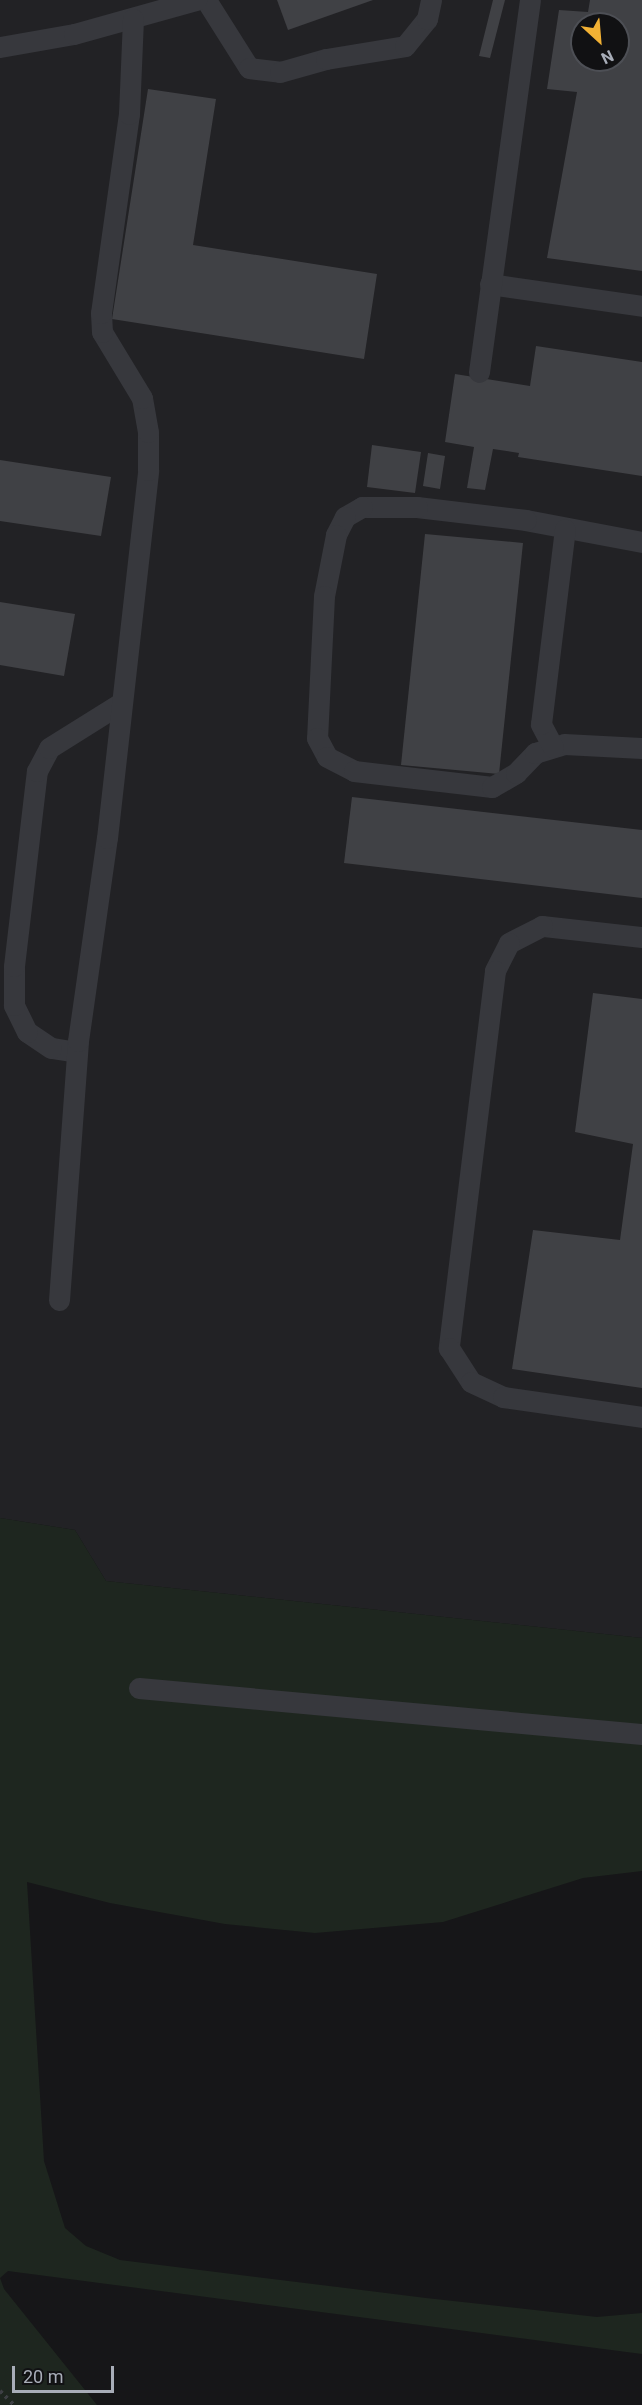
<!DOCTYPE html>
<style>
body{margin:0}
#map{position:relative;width:642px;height:2405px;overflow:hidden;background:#161618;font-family:Roboto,sans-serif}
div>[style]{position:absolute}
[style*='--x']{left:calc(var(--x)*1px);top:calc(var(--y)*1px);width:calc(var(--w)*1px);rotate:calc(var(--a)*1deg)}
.built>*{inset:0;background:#222225}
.green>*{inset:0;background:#1e261f}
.building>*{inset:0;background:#404145}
.path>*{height:4px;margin-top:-2px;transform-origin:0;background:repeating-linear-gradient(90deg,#3d3f44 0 3px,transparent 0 7.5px)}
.lane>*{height:21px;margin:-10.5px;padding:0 10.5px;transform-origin:10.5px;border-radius:10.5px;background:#37383d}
span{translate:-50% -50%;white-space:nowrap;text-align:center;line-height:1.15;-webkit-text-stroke:5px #111113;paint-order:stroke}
.north{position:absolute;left:570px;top:12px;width:60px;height:60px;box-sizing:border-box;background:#111113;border:2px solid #4d4f55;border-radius:50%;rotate:154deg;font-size:16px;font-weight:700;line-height:24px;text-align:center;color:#a8adb8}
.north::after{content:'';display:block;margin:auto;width:21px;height:27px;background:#f2b134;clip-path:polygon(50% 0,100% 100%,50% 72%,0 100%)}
.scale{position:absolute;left:12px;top:2366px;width:102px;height:27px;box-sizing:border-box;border:3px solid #a8adb8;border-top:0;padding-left:8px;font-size:18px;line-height:21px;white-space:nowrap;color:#a8adb8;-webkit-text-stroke:4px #111113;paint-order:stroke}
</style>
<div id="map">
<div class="built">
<div style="clip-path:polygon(evenodd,0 0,642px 0,642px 1638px,106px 1581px,75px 1530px,0 1518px,0 0,582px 24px,618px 24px,618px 60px,582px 60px,582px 24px)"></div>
</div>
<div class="green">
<div style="clip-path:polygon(0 1518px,75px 1530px,106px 1581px,642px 1638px,642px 1871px,583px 1878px,443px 1922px,315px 1933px,225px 1924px,110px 1903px,27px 1882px,44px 2161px,65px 2228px,86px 2246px,120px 2260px,426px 2298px,597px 2317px,642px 2313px,642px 2354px,8px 2271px,0 2278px)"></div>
<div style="clip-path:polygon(0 2278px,4px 2289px,97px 2405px,0 2405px)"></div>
</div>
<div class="building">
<div style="clip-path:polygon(277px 0,373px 0,288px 30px)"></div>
<div style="clip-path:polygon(493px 0,505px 0,490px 58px,479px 56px)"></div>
<div style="clip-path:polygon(evenodd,590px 0,642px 0,642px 271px,547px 258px,577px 92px,547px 89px,559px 10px,588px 12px,590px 0,582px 24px,618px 24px,618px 60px,582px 60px,582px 24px)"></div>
<div style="clip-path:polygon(148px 89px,216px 99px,193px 245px,377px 274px,364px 359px,112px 319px)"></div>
<div style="clip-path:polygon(536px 346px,642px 362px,642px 476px,518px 457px,519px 453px,493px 449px,485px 490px,467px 488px,474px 447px,445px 442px,455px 374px,530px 386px)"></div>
<div style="clip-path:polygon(372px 445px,421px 452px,415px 493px,367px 487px)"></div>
<div style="clip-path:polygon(428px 453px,445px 456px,440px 489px,423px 486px)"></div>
<div style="clip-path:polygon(0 460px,111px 477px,101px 536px,0 521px)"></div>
<div style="clip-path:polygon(425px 534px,523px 543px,499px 774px,401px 765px)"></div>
<div style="clip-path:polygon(0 602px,75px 614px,64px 676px,0 665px)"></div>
<div style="clip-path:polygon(352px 797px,642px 830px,642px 898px,344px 863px)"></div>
<div style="clip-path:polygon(593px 993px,642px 999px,642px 1388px,512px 1369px,533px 1230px,620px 1240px,633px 1144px,575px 1132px)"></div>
</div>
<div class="path">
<div style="--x:0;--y:2391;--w:20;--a:45"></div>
</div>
<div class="lane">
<div style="--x:206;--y:0;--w:80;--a:57.7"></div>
<div style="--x:249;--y:68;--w:31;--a:7"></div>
<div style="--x:280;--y:72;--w:48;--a:-15.8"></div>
<div style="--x:326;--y:59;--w:80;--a:-9.3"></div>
<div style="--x:405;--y:46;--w:35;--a:-51"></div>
<div style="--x:427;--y:19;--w:19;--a:-78"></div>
<div style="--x:0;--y:47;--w:75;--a:-10"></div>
<div style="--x:74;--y:34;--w:127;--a:-15.6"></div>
<div style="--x:490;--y:284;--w:154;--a:8.2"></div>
<div style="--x:479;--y:372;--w:375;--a:-82.2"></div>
<div style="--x:642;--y:542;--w:118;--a:-169.3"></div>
<div style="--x:526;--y:520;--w:110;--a:-173.2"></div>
<div style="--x:417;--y:507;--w:55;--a:180"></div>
<div style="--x:362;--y:507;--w:20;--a:150"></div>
<div style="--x:345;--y:517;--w:20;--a:117"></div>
<div style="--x:336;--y:535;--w:62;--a:101.1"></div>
<div style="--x:324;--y:596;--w:142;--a:92.8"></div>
<div style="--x:317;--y:738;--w:21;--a:62"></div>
<div style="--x:327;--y:757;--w:30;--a:27"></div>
<div style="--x:354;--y:771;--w:139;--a:6.6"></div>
<div style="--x:492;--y:787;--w:28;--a:-30"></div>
<div style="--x:516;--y:773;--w:28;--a:-46"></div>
<div style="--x:535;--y:753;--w:30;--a:-17"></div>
<div style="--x:564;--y:744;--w:78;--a:2.9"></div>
<div style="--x:553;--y:747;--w:26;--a:-118"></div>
<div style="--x:541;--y:724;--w:196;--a:-83"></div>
<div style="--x:642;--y:937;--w:101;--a:-173.7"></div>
<div style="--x:542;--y:926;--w:37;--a:153"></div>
<div style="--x:509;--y:943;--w:31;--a:117"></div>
<div style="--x:495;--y:971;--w:380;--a:97"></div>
<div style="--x:449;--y:1348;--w:40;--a:57.1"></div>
<div style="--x:471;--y:1382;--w:35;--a:25"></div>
<div style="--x:503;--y:1397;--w:140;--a:8.2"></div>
<div style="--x:77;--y:1052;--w:26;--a:-171"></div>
<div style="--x:51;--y:1048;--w:29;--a:-146"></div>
<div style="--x:27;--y:1032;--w:30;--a:-116"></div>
<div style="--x:14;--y:1005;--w:39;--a:-90"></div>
<div style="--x:14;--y:966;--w:196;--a:-83.3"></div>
<div style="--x:37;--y:771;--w:26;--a:-62"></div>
<div style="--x:49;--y:748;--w:85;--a:-32"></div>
<div style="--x:59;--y:1300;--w:260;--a:-85.8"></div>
<div style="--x:78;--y:1041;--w:205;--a:-81.9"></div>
<div style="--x:107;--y:838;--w:370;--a:-83.6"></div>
<div style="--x:148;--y:470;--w:38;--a:-90"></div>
<div style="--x:148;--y:432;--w:35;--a:-100"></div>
<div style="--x:142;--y:398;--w:77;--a:-121.2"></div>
<div style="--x:102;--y:332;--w:19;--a:-93"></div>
<div style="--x:101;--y:313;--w:201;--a:-82"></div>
<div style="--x:129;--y:114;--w:95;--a:-87.6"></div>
<div style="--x:139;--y:1688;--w:505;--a:5.23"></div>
</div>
<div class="north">N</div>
<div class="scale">20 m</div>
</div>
